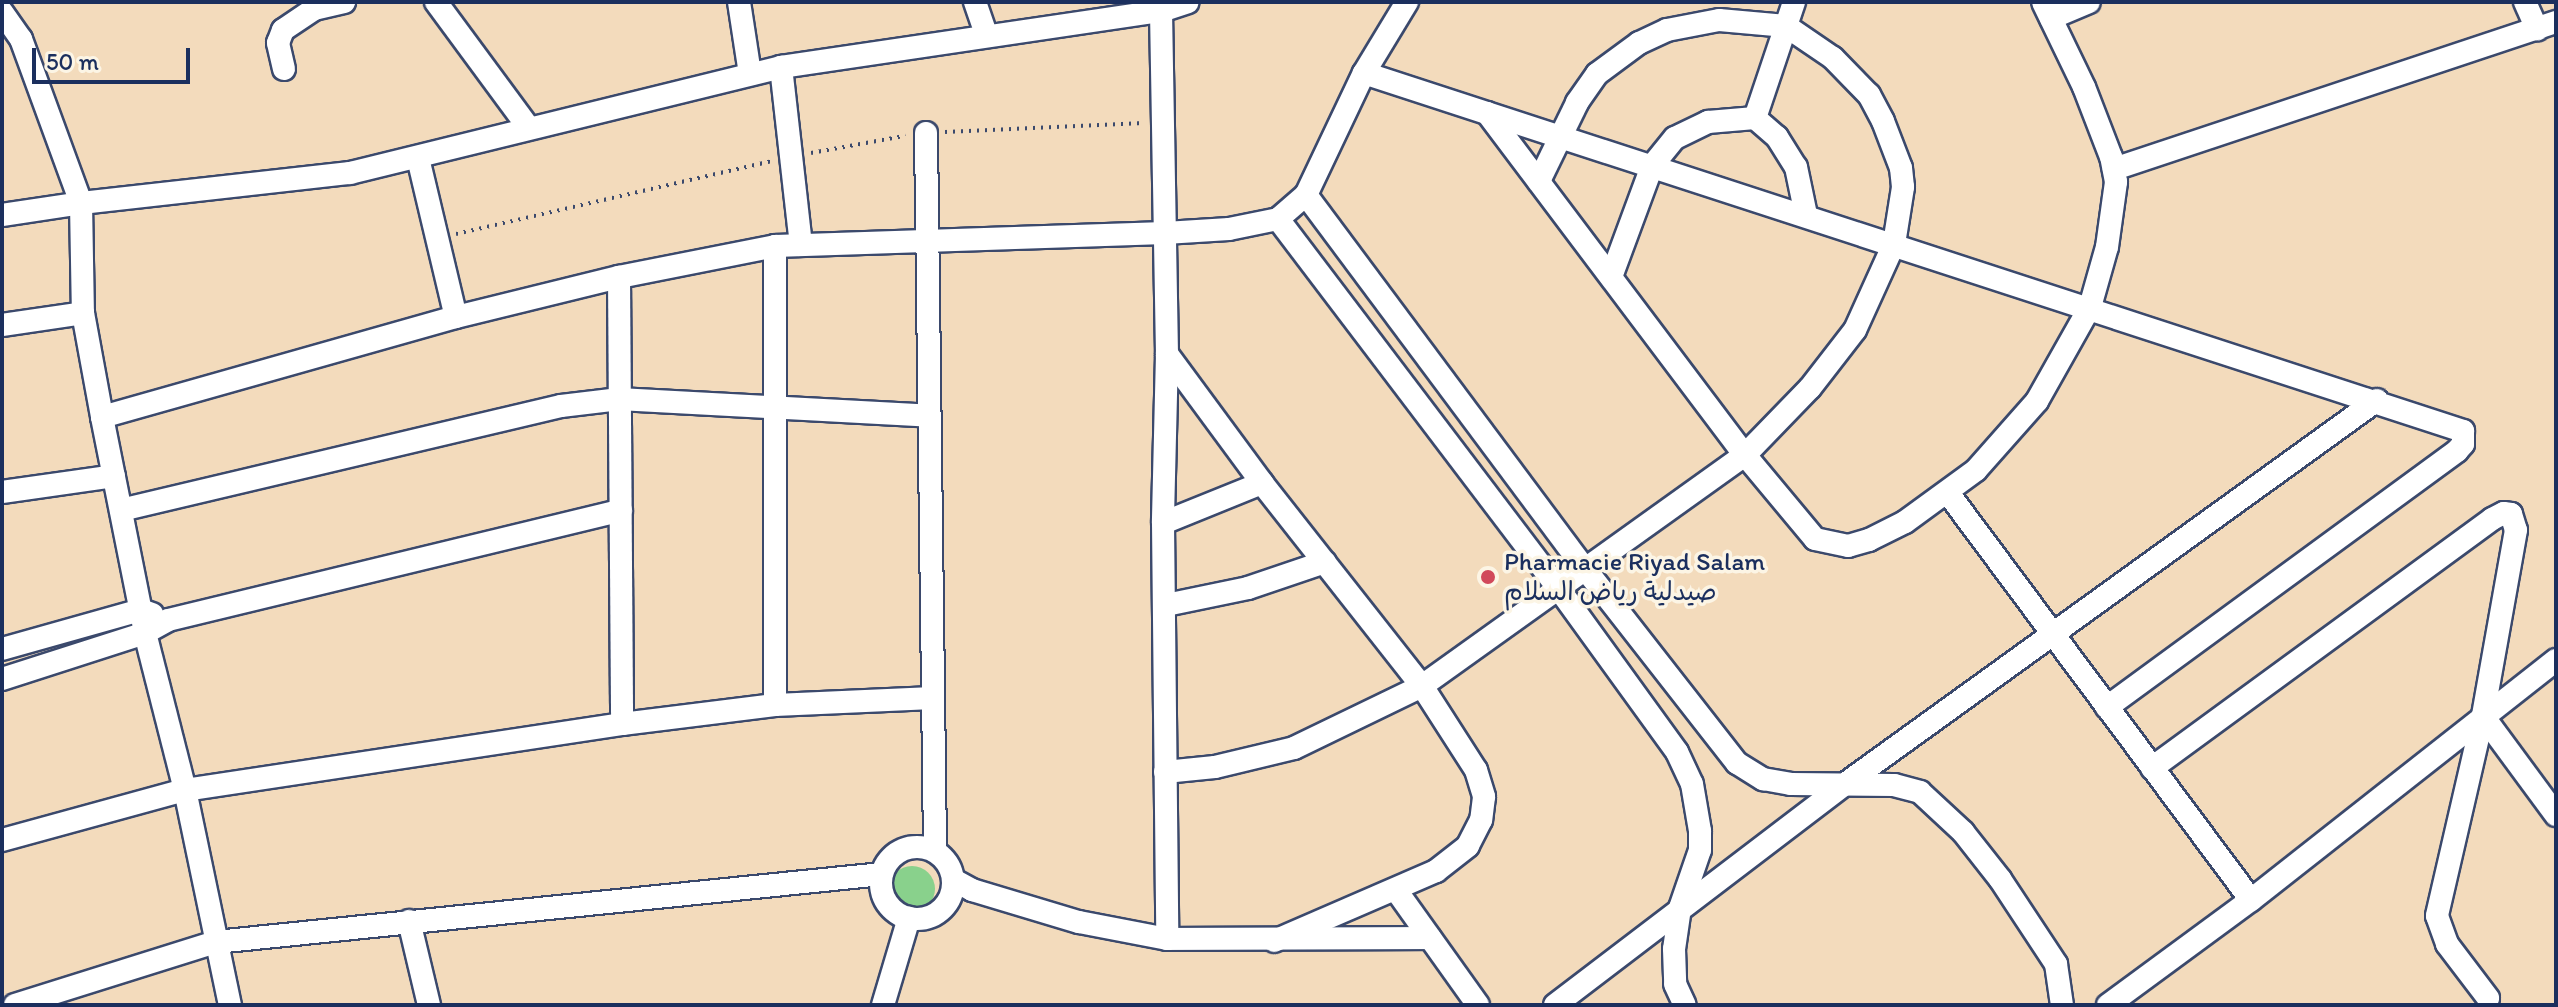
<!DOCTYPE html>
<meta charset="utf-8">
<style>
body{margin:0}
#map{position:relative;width:2558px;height:1007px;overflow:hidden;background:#f3dbbc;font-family:Itim,"Playpen Sans Arabic",sans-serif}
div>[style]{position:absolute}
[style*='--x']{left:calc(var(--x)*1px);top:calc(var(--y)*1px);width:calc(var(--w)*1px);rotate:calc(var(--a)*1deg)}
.green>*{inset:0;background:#89d18c}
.round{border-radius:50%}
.path>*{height:4px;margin-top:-2px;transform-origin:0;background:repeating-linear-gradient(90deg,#3b496c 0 2px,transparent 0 8px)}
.roads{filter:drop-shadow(2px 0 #3b496c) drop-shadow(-2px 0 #3b496c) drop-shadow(0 2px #3b496c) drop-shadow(0 -2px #3b496c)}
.minor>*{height:22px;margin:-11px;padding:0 11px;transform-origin:11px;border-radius:11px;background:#fff}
.minor>.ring{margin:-11px;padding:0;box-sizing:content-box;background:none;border:22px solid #fff;border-radius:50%}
.dots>*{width:22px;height:22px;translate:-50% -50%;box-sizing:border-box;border:4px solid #fcf5e5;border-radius:50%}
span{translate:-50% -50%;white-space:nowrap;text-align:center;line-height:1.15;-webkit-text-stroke:7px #fcf5e5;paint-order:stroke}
.poi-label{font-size:26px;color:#1b2f5e}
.left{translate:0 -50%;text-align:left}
.frame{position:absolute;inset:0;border:4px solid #1b2f5e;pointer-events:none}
.scale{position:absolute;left:32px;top:48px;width:158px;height:36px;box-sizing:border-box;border:4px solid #1b2f5e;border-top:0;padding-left:10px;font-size:24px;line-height:28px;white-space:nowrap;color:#1b2f5e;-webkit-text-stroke:6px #fcf5e5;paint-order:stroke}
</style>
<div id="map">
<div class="green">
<div class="round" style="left:889px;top:866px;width:46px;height:46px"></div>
</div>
<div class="path">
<div style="--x:945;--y:132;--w:199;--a:-2.6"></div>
<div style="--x:811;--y:153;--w:96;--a:-10.3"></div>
<div style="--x:456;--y:234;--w:323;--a:-13"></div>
</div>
<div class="roads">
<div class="minor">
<div style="--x:436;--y:2;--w:155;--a:53.6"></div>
<div style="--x:739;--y:2;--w:73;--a:81.3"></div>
<div style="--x:975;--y:2;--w:34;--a:71"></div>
<div style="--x:2525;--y:2;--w:30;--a:66"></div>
<div style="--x:1161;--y:11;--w:343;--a:89"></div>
<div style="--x:1167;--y:354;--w:169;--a:91.4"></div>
<div style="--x:1163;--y:523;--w:416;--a:89.4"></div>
<div style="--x:2;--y:12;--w:33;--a:55"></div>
<div style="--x:21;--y:39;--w:175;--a:69.9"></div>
<div style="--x:81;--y:203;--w:110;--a:89"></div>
<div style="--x:83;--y:313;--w:106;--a:79.6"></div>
<div style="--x:102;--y:417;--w:220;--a:78.7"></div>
<div style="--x:145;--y:633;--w:162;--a:75.7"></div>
<div style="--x:185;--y:790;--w:220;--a:78.2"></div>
<div style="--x:2051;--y:18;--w:41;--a:-22.8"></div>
<div style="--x:781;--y:67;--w:179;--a:83.6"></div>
<div style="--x:284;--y:69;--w:27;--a:-103"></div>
<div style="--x:278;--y:43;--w:14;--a:-69"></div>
<div style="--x:283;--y:30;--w:37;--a:-34"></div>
<div style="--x:314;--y:9;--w:31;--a:-13"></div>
<div style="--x:1364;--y:73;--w:1156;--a:18.04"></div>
<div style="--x:2463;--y:431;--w:13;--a:90"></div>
<div style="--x:2463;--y:444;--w:9;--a:131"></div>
<div style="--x:2457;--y:451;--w:434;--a:143.8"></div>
<div style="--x:1487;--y:113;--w:428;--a:53"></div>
<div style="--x:1745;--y:455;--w:109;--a:50.2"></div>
<div style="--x:1815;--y:539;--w:34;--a:12"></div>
<div style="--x:1848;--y:546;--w:22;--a:-16"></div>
<div style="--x:1869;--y:540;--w:40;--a:-26.6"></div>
<div style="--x:1905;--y:522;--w:88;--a:-36.2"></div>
<div style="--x:1976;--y:470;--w:92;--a:-48.5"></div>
<div style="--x:2037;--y:401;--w:108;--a:-60.6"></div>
<div style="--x:2090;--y:307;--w:62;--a:-74.2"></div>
<div style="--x:2107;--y:247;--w:66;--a:-82.1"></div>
<div style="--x:2116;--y:182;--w:25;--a:-101"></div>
<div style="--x:2111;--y:157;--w:75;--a:-111.1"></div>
<div style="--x:2084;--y:87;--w:94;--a:-115.8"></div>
<div style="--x:1755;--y:118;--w:122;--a:-71.4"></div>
<div style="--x:926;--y:133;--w:718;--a:89.28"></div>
<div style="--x:418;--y:158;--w:163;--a:76.6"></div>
<div style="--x:2114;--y:169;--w:466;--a:-18.4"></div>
<div style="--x:1306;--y:195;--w:468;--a:53.3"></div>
<div style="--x:1586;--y:570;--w:245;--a:52"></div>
<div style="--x:1737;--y:763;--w:31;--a:32"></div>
<div style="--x:1763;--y:779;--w:28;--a:10"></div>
<div style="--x:1791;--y:784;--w:103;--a:0.6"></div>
<div style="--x:1894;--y:785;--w:27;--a:15"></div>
<div style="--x:1920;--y:792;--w:59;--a:42.9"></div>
<div style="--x:1963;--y:832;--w:60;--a:51.8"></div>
<div style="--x:2000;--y:879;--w:102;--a:56.6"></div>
<div style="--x:2056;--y:964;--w:41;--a:81.7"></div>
<div style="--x:2;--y:215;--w:80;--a:-8.6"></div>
<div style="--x:81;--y:203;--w:271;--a:-6.4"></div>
<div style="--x:350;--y:173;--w:444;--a:-13.8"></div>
<div style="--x:781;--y:67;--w:384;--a:-8.4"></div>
<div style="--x:1161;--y:11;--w:28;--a:-18"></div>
<div style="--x:1278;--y:219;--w:465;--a:52.8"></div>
<div style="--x:1559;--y:589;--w:201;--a:54.1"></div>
<div style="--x:1677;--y:752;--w:35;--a:65"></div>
<div style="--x:1692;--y:784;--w:48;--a:80.3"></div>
<div style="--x:1700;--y:831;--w:19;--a:90"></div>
<div style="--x:1700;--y:850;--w:61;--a:109"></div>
<div style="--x:1680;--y:908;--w:41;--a:98.3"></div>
<div style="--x:1674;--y:949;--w:35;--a:88"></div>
<div style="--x:1675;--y:984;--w:23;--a:65"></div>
<div style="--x:775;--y:246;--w:459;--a:90"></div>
<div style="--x:619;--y:277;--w:447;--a:89.6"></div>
<div style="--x:1611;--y:277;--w:118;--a:-69.7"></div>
<div style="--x:1652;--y:166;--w:36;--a:-51"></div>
<div style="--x:1675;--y:138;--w:37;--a:-26"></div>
<div style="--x:1708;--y:122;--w:47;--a:-4.9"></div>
<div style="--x:1755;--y:118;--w:29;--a:41"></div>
<div style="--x:1777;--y:137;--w:36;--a:58"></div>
<div style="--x:1796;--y:167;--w:49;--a:78.2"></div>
<div style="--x:2;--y:325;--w:82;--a:-8.4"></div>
<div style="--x:1167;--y:354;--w:160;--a:53.6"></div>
<div style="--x:1262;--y:483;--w:258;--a:51.8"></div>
<div style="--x:1422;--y:686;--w:100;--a:57.3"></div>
<div style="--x:1476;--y:770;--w:28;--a:73"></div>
<div style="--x:1484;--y:797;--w:23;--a:97"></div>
<div style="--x:1481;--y:820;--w:29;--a:117"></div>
<div style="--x:1468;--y:846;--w:41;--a:142"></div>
<div style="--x:1436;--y:871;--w:176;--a:156.6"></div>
<div style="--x:102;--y:417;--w:368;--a:-15.8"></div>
<div style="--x:456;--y:317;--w:168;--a:-13.8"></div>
<div style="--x:619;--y:277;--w:159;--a:-11.2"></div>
<div style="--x:775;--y:246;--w:390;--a:-1.9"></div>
<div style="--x:1165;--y:233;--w:64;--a:-3.6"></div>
<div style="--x:1229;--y:229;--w:50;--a:-11.5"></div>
<div style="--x:1278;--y:219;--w:37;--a:-41"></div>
<div style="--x:1306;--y:195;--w:135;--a:-64.6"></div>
<div style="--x:1364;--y:73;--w:83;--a:-58.8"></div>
<div style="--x:2;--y:492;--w:113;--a:-8.1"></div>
<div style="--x:1948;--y:493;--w:507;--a:53.33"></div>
<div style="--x:121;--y:510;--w:452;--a:-13.3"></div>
<div style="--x:561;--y:406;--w:59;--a:-6.8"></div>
<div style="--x:620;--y:399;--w:309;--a:3.1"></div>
<div style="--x:1163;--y:523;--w:107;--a:-22"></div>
<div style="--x:1166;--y:605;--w:84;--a:-11.7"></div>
<div style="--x:1248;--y:588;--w:81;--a:-18.7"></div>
<div style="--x:2;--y:649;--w:144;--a:-15.7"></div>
<div style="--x:141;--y:610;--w:12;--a:20"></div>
<div style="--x:2;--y:679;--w:150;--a:-17.8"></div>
<div style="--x:145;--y:633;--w:26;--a:-29"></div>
<div style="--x:168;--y:620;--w:466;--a:-13.6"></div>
<div style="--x:2483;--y:716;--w:123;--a:53.6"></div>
<div style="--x:2152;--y:768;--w:421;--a:-36.2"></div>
<div style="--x:2492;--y:519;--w:13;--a:-27"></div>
<div style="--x:2504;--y:513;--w:7;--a:8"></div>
<div style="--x:2511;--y:514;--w:17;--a:73"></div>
<div style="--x:2516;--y:530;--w:189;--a:100.1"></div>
<div style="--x:2483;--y:716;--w:205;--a:103"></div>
<div style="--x:2437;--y:916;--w:30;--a:70"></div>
<div style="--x:2447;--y:944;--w:68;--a:52.8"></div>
<div style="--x:1165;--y:772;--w:50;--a:-5.7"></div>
<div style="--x:1215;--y:767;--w:81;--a:-13.5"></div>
<div style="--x:1294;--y:748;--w:142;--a:-25.8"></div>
<div style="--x:1422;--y:686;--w:397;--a:-35.6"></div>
<div style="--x:1745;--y:455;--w:93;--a:-45.9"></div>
<div style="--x:1810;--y:388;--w:73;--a:-52.2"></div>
<div style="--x:1855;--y:330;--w:94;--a:-65.6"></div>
<div style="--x:1894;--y:244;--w:58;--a:-81"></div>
<div style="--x:1903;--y:187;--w:19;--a:-96"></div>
<div style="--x:1901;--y:168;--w:50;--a:-111"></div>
<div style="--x:1883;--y:121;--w:30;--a:-118"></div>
<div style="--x:1869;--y:95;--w:52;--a:-134.2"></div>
<div style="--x:1833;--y:58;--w:57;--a:-145.8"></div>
<div style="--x:1786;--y:26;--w:67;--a:-174.9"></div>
<div style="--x:1719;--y:20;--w:53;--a:169.1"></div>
<div style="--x:1667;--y:30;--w:31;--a:155"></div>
<div style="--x:1639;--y:43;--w:52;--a:143.6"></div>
<div style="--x:1597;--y:74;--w:35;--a:125"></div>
<div style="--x:1577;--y:103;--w:87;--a:116"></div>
<div style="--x:2;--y:840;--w:190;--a:-15.3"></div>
<div style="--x:185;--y:790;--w:442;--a:-8.6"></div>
<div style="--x:622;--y:724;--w:154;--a:-7.1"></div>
<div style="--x:775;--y:705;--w:158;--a:-2.5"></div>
<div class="ring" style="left:881px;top:847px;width:50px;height:50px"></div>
<div style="--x:954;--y:880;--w:21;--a:29"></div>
<div style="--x:972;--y:890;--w:112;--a:16.7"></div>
<div style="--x:1079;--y:922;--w:90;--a:10.9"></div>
<div style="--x:1167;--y:939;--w:263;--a:-0.2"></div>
<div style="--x:1396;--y:890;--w:141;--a:54.5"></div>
<div style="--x:409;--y:921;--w:86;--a:76.6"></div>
<div style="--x:15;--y:1005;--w:211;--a:-17.4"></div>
<div style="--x:216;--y:942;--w:669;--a:-5.83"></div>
<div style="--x:883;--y:1005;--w:91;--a:-73.4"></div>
<div style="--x:1555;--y:1005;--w:365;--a:-37.3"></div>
<div style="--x:1845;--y:784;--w:656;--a:-35.82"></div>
<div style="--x:2108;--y:1005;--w:177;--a:-36.3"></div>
<div style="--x:2251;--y:900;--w:388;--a:-38.2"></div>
</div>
</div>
<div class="dots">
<div style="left:1488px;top:577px;background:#d1495b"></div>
</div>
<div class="poi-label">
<span class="left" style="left:1504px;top:577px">Pharmacie Riyad Salam<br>صيدلية رياض السلام</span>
</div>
<div class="frame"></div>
<div class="scale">50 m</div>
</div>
